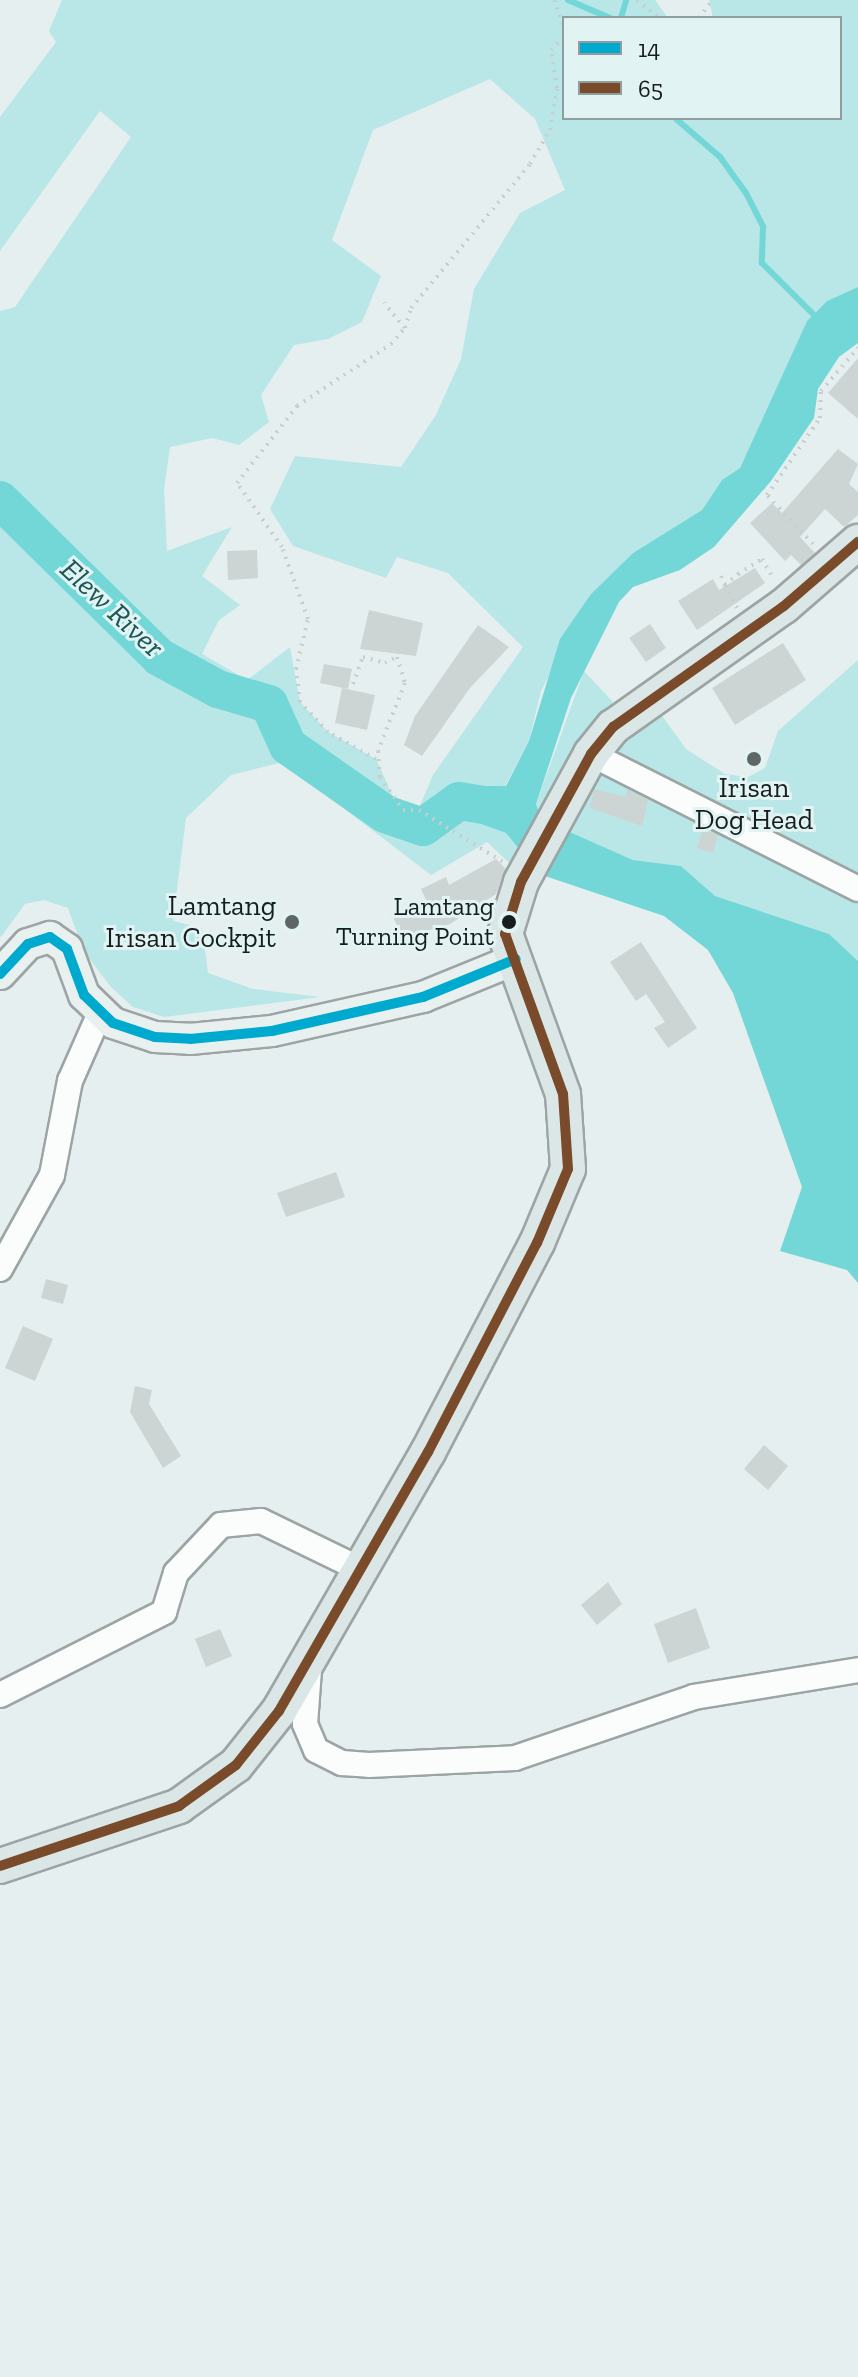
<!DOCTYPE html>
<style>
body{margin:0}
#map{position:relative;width:858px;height:2377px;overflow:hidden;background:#e5efef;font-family:"Zilla Slab",serif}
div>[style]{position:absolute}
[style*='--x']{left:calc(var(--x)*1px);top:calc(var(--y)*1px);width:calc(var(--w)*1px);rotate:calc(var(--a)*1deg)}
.green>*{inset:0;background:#b9e6e6}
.water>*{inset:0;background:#73d7d7}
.stream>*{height:6px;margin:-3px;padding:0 3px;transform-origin:3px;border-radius:3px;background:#73d7d7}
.river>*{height:38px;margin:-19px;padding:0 19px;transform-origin:19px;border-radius:19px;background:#73d7d7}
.building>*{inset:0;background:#cdd4d4}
.path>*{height:4px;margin-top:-2px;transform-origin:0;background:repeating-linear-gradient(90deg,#cacdcd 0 2px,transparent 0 8px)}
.roads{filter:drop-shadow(2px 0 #9ca4a4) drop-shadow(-2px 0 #9ca4a4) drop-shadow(0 2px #9ca4a4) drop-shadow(0 -2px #9ca4a4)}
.minor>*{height:24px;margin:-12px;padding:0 12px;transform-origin:12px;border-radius:12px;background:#fbfdfd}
.major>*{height:30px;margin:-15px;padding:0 15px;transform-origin:15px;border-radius:15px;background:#e8f0f0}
.highway>*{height:34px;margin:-17px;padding:0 17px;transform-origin:17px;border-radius:17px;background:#dbe7e7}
.bus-1>*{height:10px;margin:-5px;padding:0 5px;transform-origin:5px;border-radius:5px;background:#00a9ce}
.bus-2>*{height:10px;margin:-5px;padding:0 5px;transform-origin:5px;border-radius:5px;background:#7a4b2a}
.dots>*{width:22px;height:22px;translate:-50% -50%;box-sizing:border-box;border:4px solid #e1f3f3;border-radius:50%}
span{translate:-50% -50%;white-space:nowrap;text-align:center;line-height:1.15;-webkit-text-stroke:6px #e1f3f3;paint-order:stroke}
.bus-label{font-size:26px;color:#171d1d}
.right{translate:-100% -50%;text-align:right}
.poi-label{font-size:28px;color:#171d1d}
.water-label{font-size:30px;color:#1d5656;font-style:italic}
.legend{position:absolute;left:562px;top:16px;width:280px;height:104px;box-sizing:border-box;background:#e1f3f3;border:2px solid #909d9d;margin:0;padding:10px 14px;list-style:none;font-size:24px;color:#171d1d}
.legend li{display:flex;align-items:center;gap:16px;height:40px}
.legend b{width:40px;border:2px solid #909d9d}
</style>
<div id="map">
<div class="green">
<div style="clip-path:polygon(evenodd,62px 0,655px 0,668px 18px,564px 18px,564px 118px,840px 118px,840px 18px,713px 18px,709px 0,858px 0,858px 287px,827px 301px,807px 321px,740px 468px,722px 480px,702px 510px,633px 553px,591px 594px,541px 691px,529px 741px,505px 786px,475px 786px,470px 820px,506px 833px,522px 854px,516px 869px,487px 842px,431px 875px,283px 762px,231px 775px,186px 818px,173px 921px,202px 928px,208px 973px,253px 989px,320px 997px,164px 1017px,133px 1007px,110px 986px,83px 950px,68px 908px,44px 900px,25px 904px,0 938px,0 311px,15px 307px,131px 137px,100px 111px,0 251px,0 117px,56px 42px,49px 31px,62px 0,490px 79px,535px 119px,565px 190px,520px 213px,474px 289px,461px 359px,436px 415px,401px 467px,295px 456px,270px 509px,293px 546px,386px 578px,397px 557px,448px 573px,523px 647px,433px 775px,418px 810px,411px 812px,394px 799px,376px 759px,328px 732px,300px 702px,290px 647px,247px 680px,202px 654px,219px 620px,240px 605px,202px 576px,232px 527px,167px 551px,164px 489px,170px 447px,212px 438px,239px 445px,269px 422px,261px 395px,294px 345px,328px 339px,362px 322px,381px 276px,332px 240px,373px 130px,490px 79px)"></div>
<div style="clip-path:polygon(858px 660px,858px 961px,829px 934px,715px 896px,681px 866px,633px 860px,563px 829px,581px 792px,613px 761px,618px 738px,655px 706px,686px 749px,725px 774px,748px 777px,765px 768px,778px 731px)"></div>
<div style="clip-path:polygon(584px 671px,613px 702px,572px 752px,541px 818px,536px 804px)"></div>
</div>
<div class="water">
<div style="clip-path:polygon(858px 287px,858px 343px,839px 357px,818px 389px,814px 418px,771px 481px,714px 547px,680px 570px,633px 587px,619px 602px,571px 698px,536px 804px,541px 818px,563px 829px,633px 860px,681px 866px,715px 896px,829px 934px,858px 961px,858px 1283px,847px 1270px,780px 1251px,802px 1187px,733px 993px,708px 950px,664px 916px,539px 874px,506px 833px,470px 820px,474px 786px,506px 786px,529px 741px,560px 639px,591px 594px,633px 553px,702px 510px,722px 480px,740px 468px,807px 321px,827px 301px)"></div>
</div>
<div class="stream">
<div style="--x:568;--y:0;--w:46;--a:23.2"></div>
<div style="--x:621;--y:18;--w:19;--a:-74"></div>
<div style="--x:675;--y:118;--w:60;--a:40.9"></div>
<div style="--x:720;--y:157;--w:44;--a:54.2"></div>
<div style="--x:746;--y:193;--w:38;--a:63"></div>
<div style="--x:763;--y:227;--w:36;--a:92"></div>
<div style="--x:762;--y:263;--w:78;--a:45"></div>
</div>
<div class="river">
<div style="--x:0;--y:500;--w:223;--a:44.6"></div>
<div style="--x:159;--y:657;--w:67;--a:28.5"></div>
<div style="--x:218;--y:689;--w:53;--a:16.4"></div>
<div style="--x:269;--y:704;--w:46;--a:65.7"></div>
<div style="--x:288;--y:746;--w:118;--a:35"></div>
<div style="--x:385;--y:814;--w:40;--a:18.9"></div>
<div style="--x:423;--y:827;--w:44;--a:-35.8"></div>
<div style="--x:459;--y:801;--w:56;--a:9.3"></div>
</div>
<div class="building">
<div style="clip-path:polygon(858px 358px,858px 419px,828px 393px)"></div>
<div style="clip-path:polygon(838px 449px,858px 464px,849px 484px,858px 492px,858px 515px,844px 527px,825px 509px,800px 537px,815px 553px,801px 565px,791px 555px,785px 561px,750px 523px,772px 503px,782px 513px)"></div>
<div style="clip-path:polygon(257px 550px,258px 578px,228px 580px,227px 551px)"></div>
<div style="clip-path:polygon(755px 568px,765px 583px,697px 630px,678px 601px,713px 579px,719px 590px)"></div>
<div style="clip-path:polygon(369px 610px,423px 623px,416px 656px,360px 649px)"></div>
<div style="clip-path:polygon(650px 624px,666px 648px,646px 662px,629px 638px)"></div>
<div style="clip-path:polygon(478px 625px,509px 647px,470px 688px,422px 756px,404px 745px,415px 716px)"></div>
<div style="clip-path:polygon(783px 643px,806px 680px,735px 725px,712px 688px)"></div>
<div style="clip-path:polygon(324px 664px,352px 669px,348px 689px,320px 683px)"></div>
<div style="clip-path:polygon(342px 688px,375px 695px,367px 730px,335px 723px)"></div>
<div style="clip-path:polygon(594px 789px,626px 797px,627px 789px,648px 800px,642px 826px,590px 808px)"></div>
<div style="clip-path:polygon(703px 829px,718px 835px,713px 853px,697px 848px)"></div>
<div style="clip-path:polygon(496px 859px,506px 869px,496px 894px,450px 924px,403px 938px,391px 913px,427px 902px,421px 889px,446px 877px,449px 885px)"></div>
<div style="clip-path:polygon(641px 942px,697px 1028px,668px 1048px,654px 1028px,665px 1022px,646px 994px,636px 1001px,610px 962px)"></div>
<div style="clip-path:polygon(336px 1172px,345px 1197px,286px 1217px,277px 1193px)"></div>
<div style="clip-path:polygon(46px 1279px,68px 1285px,63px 1304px,41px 1298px)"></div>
<div style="clip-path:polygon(23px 1326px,53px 1339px,35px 1381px,5px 1368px)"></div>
<div style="clip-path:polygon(135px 1386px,152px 1390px,149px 1404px,181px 1456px,163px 1468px,130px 1412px)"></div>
<div style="clip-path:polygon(764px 1445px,788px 1466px,768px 1490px,744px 1469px)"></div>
<div style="clip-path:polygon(608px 1582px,622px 1604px,597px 1625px,581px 1605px)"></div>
<div style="clip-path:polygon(696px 1608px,710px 1648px,668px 1663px,654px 1624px)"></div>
<div style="clip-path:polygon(220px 1629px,232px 1656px,206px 1667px,195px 1639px)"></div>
</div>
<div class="path">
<div style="--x:554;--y:0;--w:30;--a:70"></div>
<div style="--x:637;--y:0;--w:29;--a:38"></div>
<div style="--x:699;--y:18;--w:22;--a:-54"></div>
<div style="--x:405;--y:328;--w:21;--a:-73"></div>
<div style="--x:411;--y:308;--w:187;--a:-50.4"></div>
<div style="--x:530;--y:164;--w:39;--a:-60"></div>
<div style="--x:550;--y:130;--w:43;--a:-80.5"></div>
<div style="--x:557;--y:88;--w:38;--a:-99"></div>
<div style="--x:551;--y:50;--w:18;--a:-45"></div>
<div style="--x:813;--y:544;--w:67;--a:-133.2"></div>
<div style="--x:767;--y:495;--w:93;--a:-55.5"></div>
<div style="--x:820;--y:418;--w:27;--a:-88"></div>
<div style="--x:821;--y:391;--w:57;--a:-49.3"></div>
<div style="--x:721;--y:576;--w:10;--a:66"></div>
<div style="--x:737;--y:608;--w:26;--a:-118"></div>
<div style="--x:725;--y:585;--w:17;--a:-40"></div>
<div style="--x:738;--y:574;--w:28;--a:-32"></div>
<div style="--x:762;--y:559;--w:22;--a:60"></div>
<div style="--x:353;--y:684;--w:29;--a:-70"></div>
<div style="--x:363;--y:657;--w:23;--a:15"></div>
<div style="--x:385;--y:663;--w:13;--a:-27"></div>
<div style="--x:397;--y:657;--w:27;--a:73"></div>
<div style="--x:405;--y:683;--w:73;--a:111.7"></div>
<div style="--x:378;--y:751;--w:26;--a:86"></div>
<div style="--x:380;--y:777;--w:40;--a:55.1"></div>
<div style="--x:403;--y:810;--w:16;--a:0"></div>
<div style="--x:419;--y:810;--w:99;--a:31.8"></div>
<div style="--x:376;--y:759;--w:55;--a:-150.6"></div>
<div style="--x:328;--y:732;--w:41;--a:-133"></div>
<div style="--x:300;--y:702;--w:33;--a:-97"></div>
<div style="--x:296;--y:669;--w:51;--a:-76.5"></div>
<div style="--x:308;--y:619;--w:77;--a:-109.9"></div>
<div style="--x:282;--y:547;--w:78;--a:-125.1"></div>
<div style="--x:237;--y:483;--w:98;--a:-52.1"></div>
<div style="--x:297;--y:406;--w:113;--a:-33.4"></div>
<div style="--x:391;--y:344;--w:21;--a:-49"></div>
<div style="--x:405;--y:328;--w:33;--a:-130"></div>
</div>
<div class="roads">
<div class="minor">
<div style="--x:591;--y:754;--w:299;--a:26.8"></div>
<div style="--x:0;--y:1269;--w:107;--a:-61"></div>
<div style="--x:52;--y:1175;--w:96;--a:-79.2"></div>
<div style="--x:70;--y:1081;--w:74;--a:-66.2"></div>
<div style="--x:309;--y:1670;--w:54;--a:94.2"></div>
<div style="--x:305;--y:1724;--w:28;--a:67"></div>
<div style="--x:316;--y:1750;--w:29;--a:27"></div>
<div style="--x:342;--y:1763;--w:27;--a:4"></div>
<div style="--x:369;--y:1765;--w:146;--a:-2.7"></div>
<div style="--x:515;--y:1758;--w:189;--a:-18.8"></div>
<div style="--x:694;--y:1697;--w:166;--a:-9.3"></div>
<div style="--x:0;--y:1695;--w:184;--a:-26.8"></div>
<div style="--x:164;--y:1612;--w:41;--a:-72.9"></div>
<div style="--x:176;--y:1573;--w:66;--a:-46.8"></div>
<div style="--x:221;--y:1525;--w:40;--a:-5.7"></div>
<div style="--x:261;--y:1521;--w:112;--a:25.9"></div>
</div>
<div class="major">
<div style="--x:0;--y:974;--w:41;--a:-47"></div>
<div style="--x:28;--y:944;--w:23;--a:-18"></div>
<div style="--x:50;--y:937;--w:21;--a:35"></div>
<div style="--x:67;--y:949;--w:49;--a:69.7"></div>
<div style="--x:84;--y:995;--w:40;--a:44"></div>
<div style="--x:113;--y:1023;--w:44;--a:18.4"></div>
<div style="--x:155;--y:1037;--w:35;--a:3"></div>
<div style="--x:190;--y:1039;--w:82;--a:-5.6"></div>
<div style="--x:272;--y:1031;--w:155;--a:-12.7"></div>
<div style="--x:423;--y:997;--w:100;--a:-22.2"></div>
</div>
<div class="highway">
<div style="--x:0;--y:1866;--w:189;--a:-18.5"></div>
<div style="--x:179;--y:1806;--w:70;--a:-35.7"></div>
<div style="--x:236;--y:1765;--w:69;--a:-51.5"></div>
<div style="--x:279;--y:1711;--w:299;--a:-60.1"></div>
<div style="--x:428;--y:1452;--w:236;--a:-62.5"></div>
<div style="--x:537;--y:1243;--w:80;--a:-67.3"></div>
<div style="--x:568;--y:1169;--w:75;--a:-93.8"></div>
<div style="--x:563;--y:1094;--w:170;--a:-109.9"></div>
<div style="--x:505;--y:934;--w:54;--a:-72.9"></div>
<div style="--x:521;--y:882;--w:146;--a:-61.3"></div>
<div style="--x:591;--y:754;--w:35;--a:-51"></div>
<div style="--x:613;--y:727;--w:209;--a:-35.3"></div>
<div style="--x:784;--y:606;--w:98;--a:-40.9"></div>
</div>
</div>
<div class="bus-1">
<div style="--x:0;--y:974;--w:41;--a:-47"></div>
<div style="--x:28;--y:944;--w:23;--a:-18"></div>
<div style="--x:50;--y:937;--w:21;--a:35"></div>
<div style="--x:67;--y:949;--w:49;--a:69.7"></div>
<div style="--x:84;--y:995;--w:40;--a:44"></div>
<div style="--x:113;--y:1023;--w:44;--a:18.4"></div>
<div style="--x:155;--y:1037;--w:35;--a:3"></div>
<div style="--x:190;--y:1039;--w:82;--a:-5.6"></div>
<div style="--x:272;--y:1031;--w:155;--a:-12.7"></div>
<div style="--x:423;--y:997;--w:100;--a:-22.2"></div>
</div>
<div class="bus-2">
<div style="--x:0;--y:1866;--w:189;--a:-18.5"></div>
<div style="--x:179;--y:1806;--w:70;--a:-35.7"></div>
<div style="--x:236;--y:1765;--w:69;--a:-51.5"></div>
<div style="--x:279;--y:1711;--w:299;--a:-60.1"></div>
<div style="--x:428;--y:1452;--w:236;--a:-62.5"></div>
<div style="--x:537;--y:1243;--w:80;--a:-67.3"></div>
<div style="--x:568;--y:1169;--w:75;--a:-93.8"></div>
<div style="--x:563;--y:1094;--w:170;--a:-109.9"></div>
<div style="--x:505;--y:934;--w:54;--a:-72.9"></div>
<div style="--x:521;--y:882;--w:146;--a:-61.3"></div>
<div style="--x:591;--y:754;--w:35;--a:-51"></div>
<div style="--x:613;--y:727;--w:209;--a:-35.3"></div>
<div style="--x:784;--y:606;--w:98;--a:-40.9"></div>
</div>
<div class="dots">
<div style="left:754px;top:759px;background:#5f6666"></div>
<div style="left:292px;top:922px;background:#5f6666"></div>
<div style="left:509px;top:922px;background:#171d1d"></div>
</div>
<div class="bus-label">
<span class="right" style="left:494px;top:922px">Lamtang<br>Turning Point</span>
</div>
<div class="poi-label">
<span style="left:754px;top:804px">Irisan<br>Dog Head</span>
<span class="right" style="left:276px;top:922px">Lamtang<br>Irisan Cockpit</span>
</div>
<div class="water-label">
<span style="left:112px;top:608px;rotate:43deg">Elew River</span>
</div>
<ul class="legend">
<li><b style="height:10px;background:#00a9ce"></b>14</li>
<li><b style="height:10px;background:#7a4b2a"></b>65</li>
</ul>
</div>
